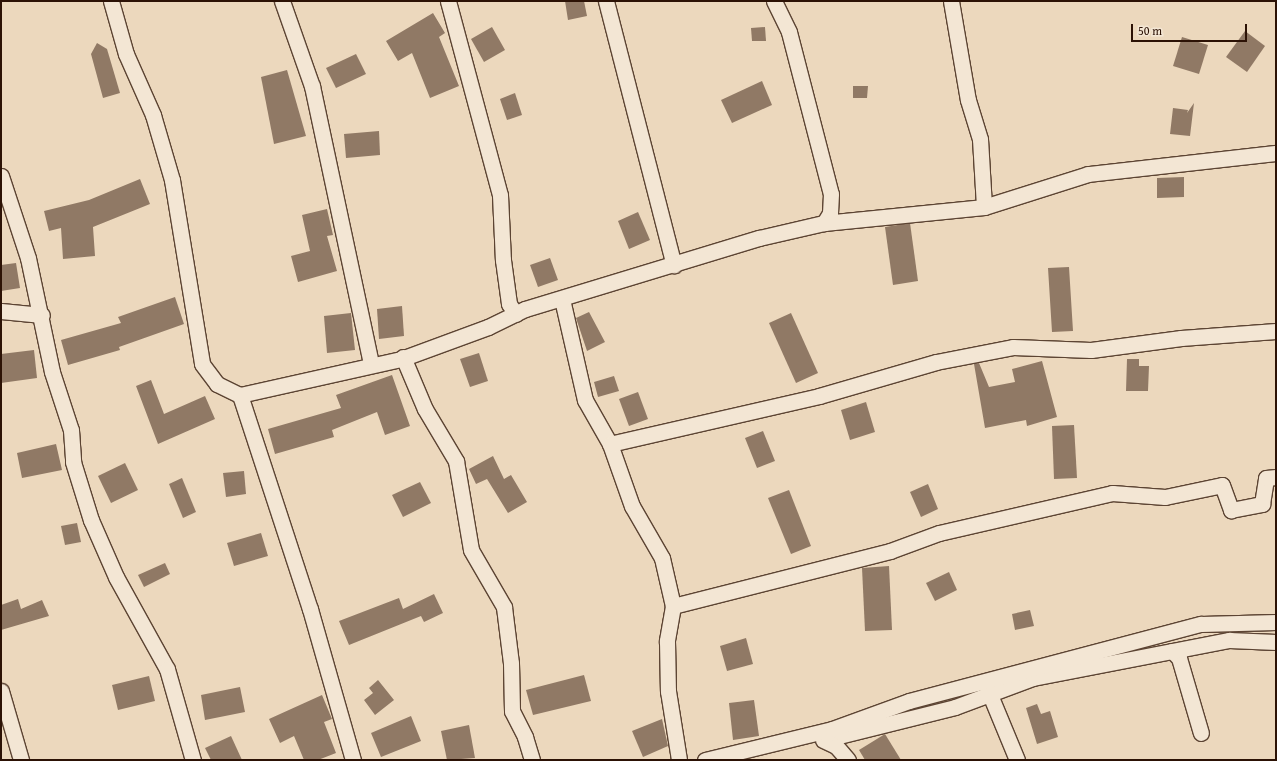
<!DOCTYPE html>
<style>
body{margin:0}
#map{position:relative;width:1277px;height:761px;overflow:hidden;background:#ecd8bd;font-family:"Gentium Book Plus",serif}
div>[style]{position:absolute}
[style*='--x']{left:calc(var(--x)*1px);top:calc(var(--y)*1px);width:calc(var(--w)*1px);rotate:calc(var(--a)*1deg)}
.building>*{inset:0;background:#907965}
.roads{filter:drop-shadow(1px 0 #5c4433) drop-shadow(-1px 0 #5c4433) drop-shadow(0 1px #5c4433) drop-shadow(0 -1px #5c4433)}
.minor>*{height:15px;margin:-7.5px;padding:0 7.5px;transform-origin:7.5px;border-radius:7.5px;background:#f3e6d4}
span{translate:-50% -50%;white-space:nowrap;text-align:center;line-height:1.15;-webkit-text-stroke:3.5px #f3e6d4;paint-order:stroke}
.frame{position:absolute;inset:0;border:2px solid #2c1205;pointer-events:none}
.scale{position:absolute;left:1131px;top:24px;width:116px;height:18px;box-sizing:border-box;border:2px solid #2c1205;border-top:0;padding-left:5px;font-size:12px;line-height:14px;white-space:nowrap;color:#2c1205;-webkit-text-stroke:3px #f3e6d4;paint-order:stroke}
</style>
<div id="map">
<div class="building">
<div style="clip-path:polygon(565px 1px,584px 1px,587px 16px,568px 20px)"></div>
<div style="clip-path:polygon(433px 13px,445px 33px,439px 37px,459px 86px,430px 98px,412px 53px,398px 61px,386px 41px)"></div>
<div style="clip-path:polygon(492px 27px,505px 50px,484px 62px,471px 39px)"></div>
<div style="clip-path:polygon(765px 27px,766px 41px,752px 41px,751px 28px)"></div>
<div style="clip-path:polygon(1245px 31px,1265px 46px,1247px 72px,1226px 57px)"></div>
<div style="clip-path:polygon(1182px 37px,1208px 45px,1199px 74px,1173px 66px)"></div>
<div style="clip-path:polygon(97px 43px,107px 49px,120px 93px,103px 98px,91px 54px)"></div>
<div style="clip-path:polygon(356px 54px,366px 74px,336px 88px,326px 68px)"></div>
<div style="clip-path:polygon(287px 70px,306px 136px,274px 144px,261px 77px)"></div>
<div style="clip-path:polygon(762px 81px,772px 105px,732px 123px,721px 100px)"></div>
<div style="clip-path:polygon(853px 86px,868px 86px,867px 98px,853px 98px)"></div>
<div style="clip-path:polygon(515px 93px,522px 115px,507px 120px,500px 99px)"></div>
<div style="clip-path:polygon(1194px 103px,1190px 136px,1170px 134px,1173px 108px,1188px 110px,1187px 113px)"></div>
<div style="clip-path:polygon(379px 131px,380px 155px,346px 158px,344px 134px)"></div>
<div style="clip-path:polygon(1184px 177px,1184px 197px,1157px 198px,1157px 178px)"></div>
<div style="clip-path:polygon(140px 179px,150px 204px,93px 227px,95px 256px,63px 259px,61px 228px,49px 231px,44px 211px,89px 200px)"></div>
<div style="clip-path:polygon(327px 209px,333px 235px,327px 236px,337px 271px,298px 282px,291px 256px,310px 251px,302px 215px)"></div>
<div style="clip-path:polygon(638px 212px,650px 240px,629px 249px,618px 221px)"></div>
<div style="clip-path:polygon(910px 223px,918px 281px,893px 285px,885px 227px)"></div>
<div style="clip-path:polygon(550px 258px,558px 280px,538px 287px,530px 265px)"></div>
<div style="clip-path:polygon(16px 263px,20px 288px,1px 291px,1px 265px)"></div>
<div style="clip-path:polygon(1069px 267px,1073px 331px,1052px 332px,1048px 268px)"></div>
<div style="clip-path:polygon(175px 297px,184px 324px,119px 347px,120px 350px,68px 365px,61px 340px,121px 323px,118px 317px)"></div>
<div style="clip-path:polygon(402px 306px,404px 336px,379px 339px,377px 309px)"></div>
<div style="clip-path:polygon(589px 312px,605px 342px,587px 351px,576px 318px)"></div>
<div style="clip-path:polygon(351px 313px,355px 350px,327px 353px,324px 316px)"></div>
<div style="clip-path:polygon(791px 313px,818px 373px,796px 383px,769px 323px)"></div>
<div style="clip-path:polygon(34px 350px,37px 378px,1px 383px,1px 354px)"></div>
<div style="clip-path:polygon(479px 353px,488px 381px,470px 387px,460px 359px)"></div>
<div style="clip-path:polygon(1127px 359px,1139px 359px,1139px 366px,1149px 366px,1148px 391px,1126px 391px)"></div>
<div style="clip-path:polygon(1042px 361px,1057px 417px,1027px 426px,1026px 420px,985px 428px,974px 364px,979px 363px,989px 387px,1015px 382px,1012px 369px)"></div>
<div style="clip-path:polygon(392px 375px,410px 426px,385px 435px,377px 412px,332px 430px,334px 437px,275px 454px,268px 429px,341px 408px,336px 395px)"></div>
<div style="clip-path:polygon(614px 376px,619px 391px,598px 397px,594px 382px)"></div>
<div style="clip-path:polygon(151px 380px,164px 414px,205px 396px,215px 419px,158px 444px,136px 386px)"></div>
<div style="clip-path:polygon(638px 392px,648px 419px,629px 426px,619px 399px)"></div>
<div style="clip-path:polygon(866px 402px,875px 432px,850px 440px,841px 410px)"></div>
<div style="clip-path:polygon(1074px 425px,1077px 478px,1054px 479px,1052px 426px)"></div>
<div style="clip-path:polygon(763px 431px,775px 461px,757px 468px,745px 438px)"></div>
<div style="clip-path:polygon(56px 444px,62px 470px,22px 478px,17px 453px)"></div>
<div style="clip-path:polygon(493px 456px,504px 479px,511px 475px,527px 502px,508px 513px,487px 479px,476px 484px,469px 469px)"></div>
<div style="clip-path:polygon(125px 463px,138px 490px,111px 503px,98px 476px)"></div>
<div style="clip-path:polygon(244px 471px,246px 494px,226px 497px,223px 473px)"></div>
<div style="clip-path:polygon(182px 478px,196px 512px,183px 518px,169px 484px)"></div>
<div style="clip-path:polygon(420px 482px,431px 503px,403px 517px,392px 495px)"></div>
<div style="clip-path:polygon(928px 484px,938px 509px,921px 517px,910px 492px)"></div>
<div style="clip-path:polygon(789px 490px,811px 546px,791px 554px,768px 498px)"></div>
<div style="clip-path:polygon(77px 523px,81px 542px,65px 545px,61px 526px)"></div>
<div style="clip-path:polygon(261px 533px,268px 556px,234px 566px,227px 543px)"></div>
<div style="clip-path:polygon(165px 563px,170px 574px,144px 587px,138px 575px)"></div>
<div style="clip-path:polygon(889px 566px,892px 630px,865px 631px,862px 568px)"></div>
<div style="clip-path:polygon(949px 572px,957px 590px,935px 601px,926px 583px)"></div>
<div style="clip-path:polygon(434px 594px,443px 613px,424px 622px,421px 616px,349px 645px,339px 621px,399px 598px,403px 609px)"></div>
<div style="clip-path:polygon(18px 599px,21px 609px,42px 600px,49px 616px,1px 630px,1px 605px)"></div>
<div style="clip-path:polygon(1030px 610px,1034px 626px,1015px 630px,1012px 614px)"></div>
<div style="clip-path:polygon(746px 638px,753px 664px,727px 671px,720px 646px)"></div>
<div style="clip-path:polygon(584px 675px,591px 701px,533px 715px,526px 690px)"></div>
<div style="clip-path:polygon(149px 676px,155px 701px,118px 710px,112px 685px)"></div>
<div style="clip-path:polygon(378px 680px,394px 700px,375px 715px,364px 700px,373px 693px,369px 688px)"></div>
<div style="clip-path:polygon(240px 687px,245px 712px,205px 720px,201px 695px)"></div>
<div style="clip-path:polygon(322px 695px,332px 719px,324px 722px,336px 753px,318px 760px,304px 760px,294px 736px,280px 743px,269px 719px)"></div>
<div style="clip-path:polygon(754px 700px,759px 736px,733px 740px,729px 703px)"></div>
<div style="clip-path:polygon(1037px 704px,1041px 714px,1050px 711px,1058px 737px,1037px 744px,1026px 708px)"></div>
<div style="clip-path:polygon(411px 716px,421px 741px,381px 757px,371px 733px)"></div>
<div style="clip-path:polygon(662px 719px,668px 746px,643px 757px,632px 731px)"></div>
<div style="clip-path:polygon(469px 725px,475px 758px,447px 760px,441px 731px)"></div>
<div style="clip-path:polygon(885px 734px,901px 760px,865px 760px,859px 750px)"></div>
<div style="clip-path:polygon(231px 736px,242px 760px,211px 760px,205px 748px)"></div>
</div>
<div class="roads">
<div class="minor">
<div style="--x:111;--y:1;--w:55;--a:74.2"></div>
<div style="--x:126;--y:54;--w:67;--a:66.1"></div>
<div style="--x:153;--y:115;--w:68;--a:73.7"></div>
<div style="--x:172;--y:180;--w:186;--a:80.7"></div>
<div style="--x:202;--y:364;--w:25;--a:53"></div>
<div style="--x:217;--y:384;--w:25;--a:26"></div>
<div style="--x:240;--y:395;--w:225;--a:71.9"></div>
<div style="--x:310;--y:609;--w:157;--a:74.1"></div>
<div style="--x:282;--y:1;--w:90;--a:70.6"></div>
<div style="--x:312;--y:86;--w:284;--a:78"></div>
<div style="--x:448;--y:1;--w:201;--a:75"></div>
<div style="--x:500;--y:195;--w:65;--a:87.4"></div>
<div style="--x:503;--y:260;--w:44;--a:82.2"></div>
<div style="--x:509;--y:304;--w:12;--a:55"></div>
<div style="--x:606;--y:1;--w:273;--a:75.6"></div>
<div style="--x:774;--y:1;--w:34;--a:64"></div>
<div style="--x:789;--y:32;--w:167;--a:75.5"></div>
<div style="--x:831;--y:194;--w:19;--a:93"></div>
<div style="--x:830;--y:213;--w:12;--a:121"></div>
<div style="--x:951;--y:1;--w:100;--a:80.3"></div>
<div style="--x:968;--y:100;--w:41;--a:72.9"></div>
<div style="--x:980;--y:139;--w:68;--a:86.6"></div>
<div style="--x:1;--y:176;--w:86;--a:71.8"></div>
<div style="--x:28;--y:258;--w:116;--a:78.1"></div>
<div style="--x:52;--y:372;--w:61;--a:71.9"></div>
<div style="--x:71;--y:430;--w:32;--a:86"></div>
<div style="--x:73;--y:462;--w:61;--a:72.8"></div>
<div style="--x:91;--y:520;--w:62;--a:66.3"></div>
<div style="--x:116;--y:577;--w:105;--a:61"></div>
<div style="--x:167;--y:669;--w:95;--a:74.1"></div>
<div style="--x:562;--y:299;--w:104;--a:77.2"></div>
<div style="--x:585;--y:400;--w:51;--a:60.4"></div>
<div style="--x:610;--y:444;--w:66;--a:70.5"></div>
<div style="--x:632;--y:506;--w:60;--a:60"></div>
<div style="--x:662;--y:558;--w:49;--a:77.1"></div>
<div style="--x:673;--y:606;--w:36;--a:100"></div>
<div style="--x:667;--y:641;--w:50;--a:88.9"></div>
<div style="--x:668;--y:691;--w:70;--a:80.9"></div>
<div style="--x:1;--y:311;--w:41;--a:5.6"></div>
<div style="--x:403;--y:357;--w:56;--a:67.1"></div>
<div style="--x:425;--y:409;--w:61;--a:59.2"></div>
<div style="--x:456;--y:461;--w:90;--a:80.4"></div>
<div style="--x:471;--y:550;--w:66;--a:59.9"></div>
<div style="--x:504;--y:607;--w:56;--a:82.9"></div>
<div style="--x:511;--y:663;--w:48;--a:88.8"></div>
<div style="--x:512;--y:711;--w:29;--a:63"></div>
<div style="--x:525;--y:737;--w:24;--a:73"></div>
<div style="--x:240;--y:395;--w:165;--a:-12.6"></div>
<div style="--x:401;--y:359;--w:93;--a:-20.2"></div>
<div style="--x:488;--y:327;--w:41;--a:-25.9"></div>
<div style="--x:525;--y:309;--w:245;--a:-16.9"></div>
<div style="--x:759;--y:238;--w:67;--a:-13"></div>
<div style="--x:824;--y:223;--w:161;--a:-5.7"></div>
<div style="--x:984;--y:207;--w:109;--a:-17.6"></div>
<div style="--x:1088;--y:174;--w:189;--a:-6.4"></div>
<div style="--x:610;--y:444;--w:214;--a:-12.9"></div>
<div style="--x:819;--y:396;--w:122;--a:-16.2"></div>
<div style="--x:936;--y:362;--w:78;--a:-11"></div>
<div style="--x:1013;--y:347;--w:78;--a:2.2"></div>
<div style="--x:1091;--y:350;--w:91;--a:-7.6"></div>
<div style="--x:1181;--y:338;--w:95;--a:-4.2"></div>
<div style="--x:673;--y:606;--w:224;--a:-14.2"></div>
<div style="--x:890;--y:551;--w:52;--a:-20.2"></div>
<div style="--x:939;--y:533;--w:178;--a:-13"></div>
<div style="--x:1112;--y:493;--w:53;--a:4.3"></div>
<div style="--x:1165;--y:497;--w:58;--a:-11.9"></div>
<div style="--x:1222;--y:485;--w:27;--a:70"></div>
<div style="--x:1231;--y:510;--w:32;--a:-11"></div>
<div style="--x:1262;--y:504;--w:26;--a:-81"></div>
<div style="--x:1266;--y:478;--w:10;--a:-6"></div>
<div style="--x:1172;--y:651;--w:10;--a:45"></div>
<div style="--x:1179;--y:658;--w:78;--a:73.7"></div>
<div style="--x:986;--y:685;--w:81;--a:67.5"></div>
<div style="--x:1;--y:691;--w:72;--a:73.8"></div>
<div style="--x:835;--y:737;--w:124;--a:-14"></div>
<div style="--x:955;--y:707;--w:83;--a:-20.4"></div>
<div style="--x:1033;--y:678;--w:200;--a:-11"></div>
<div style="--x:1229;--y:640;--w:47;--a:2.4"></div>
<div style="--x:823;--y:740;--w:14;--a:25"></div>
<div style="--x:836;--y:746;--w:18;--a:49"></div>
<div style="--x:705;--y:760;--w:131;--a:-13.7"></div>
<div style="--x:832;--y:729;--w:82;--a:-20"></div>
<div style="--x:909;--y:701;--w:302;--a:-14.8"></div>
<div style="--x:1201;--y:624;--w:75;--a:-1.5"></div>
</div>
</div>
<div class="frame"></div>
<div class="scale">50 m</div>
</div>
